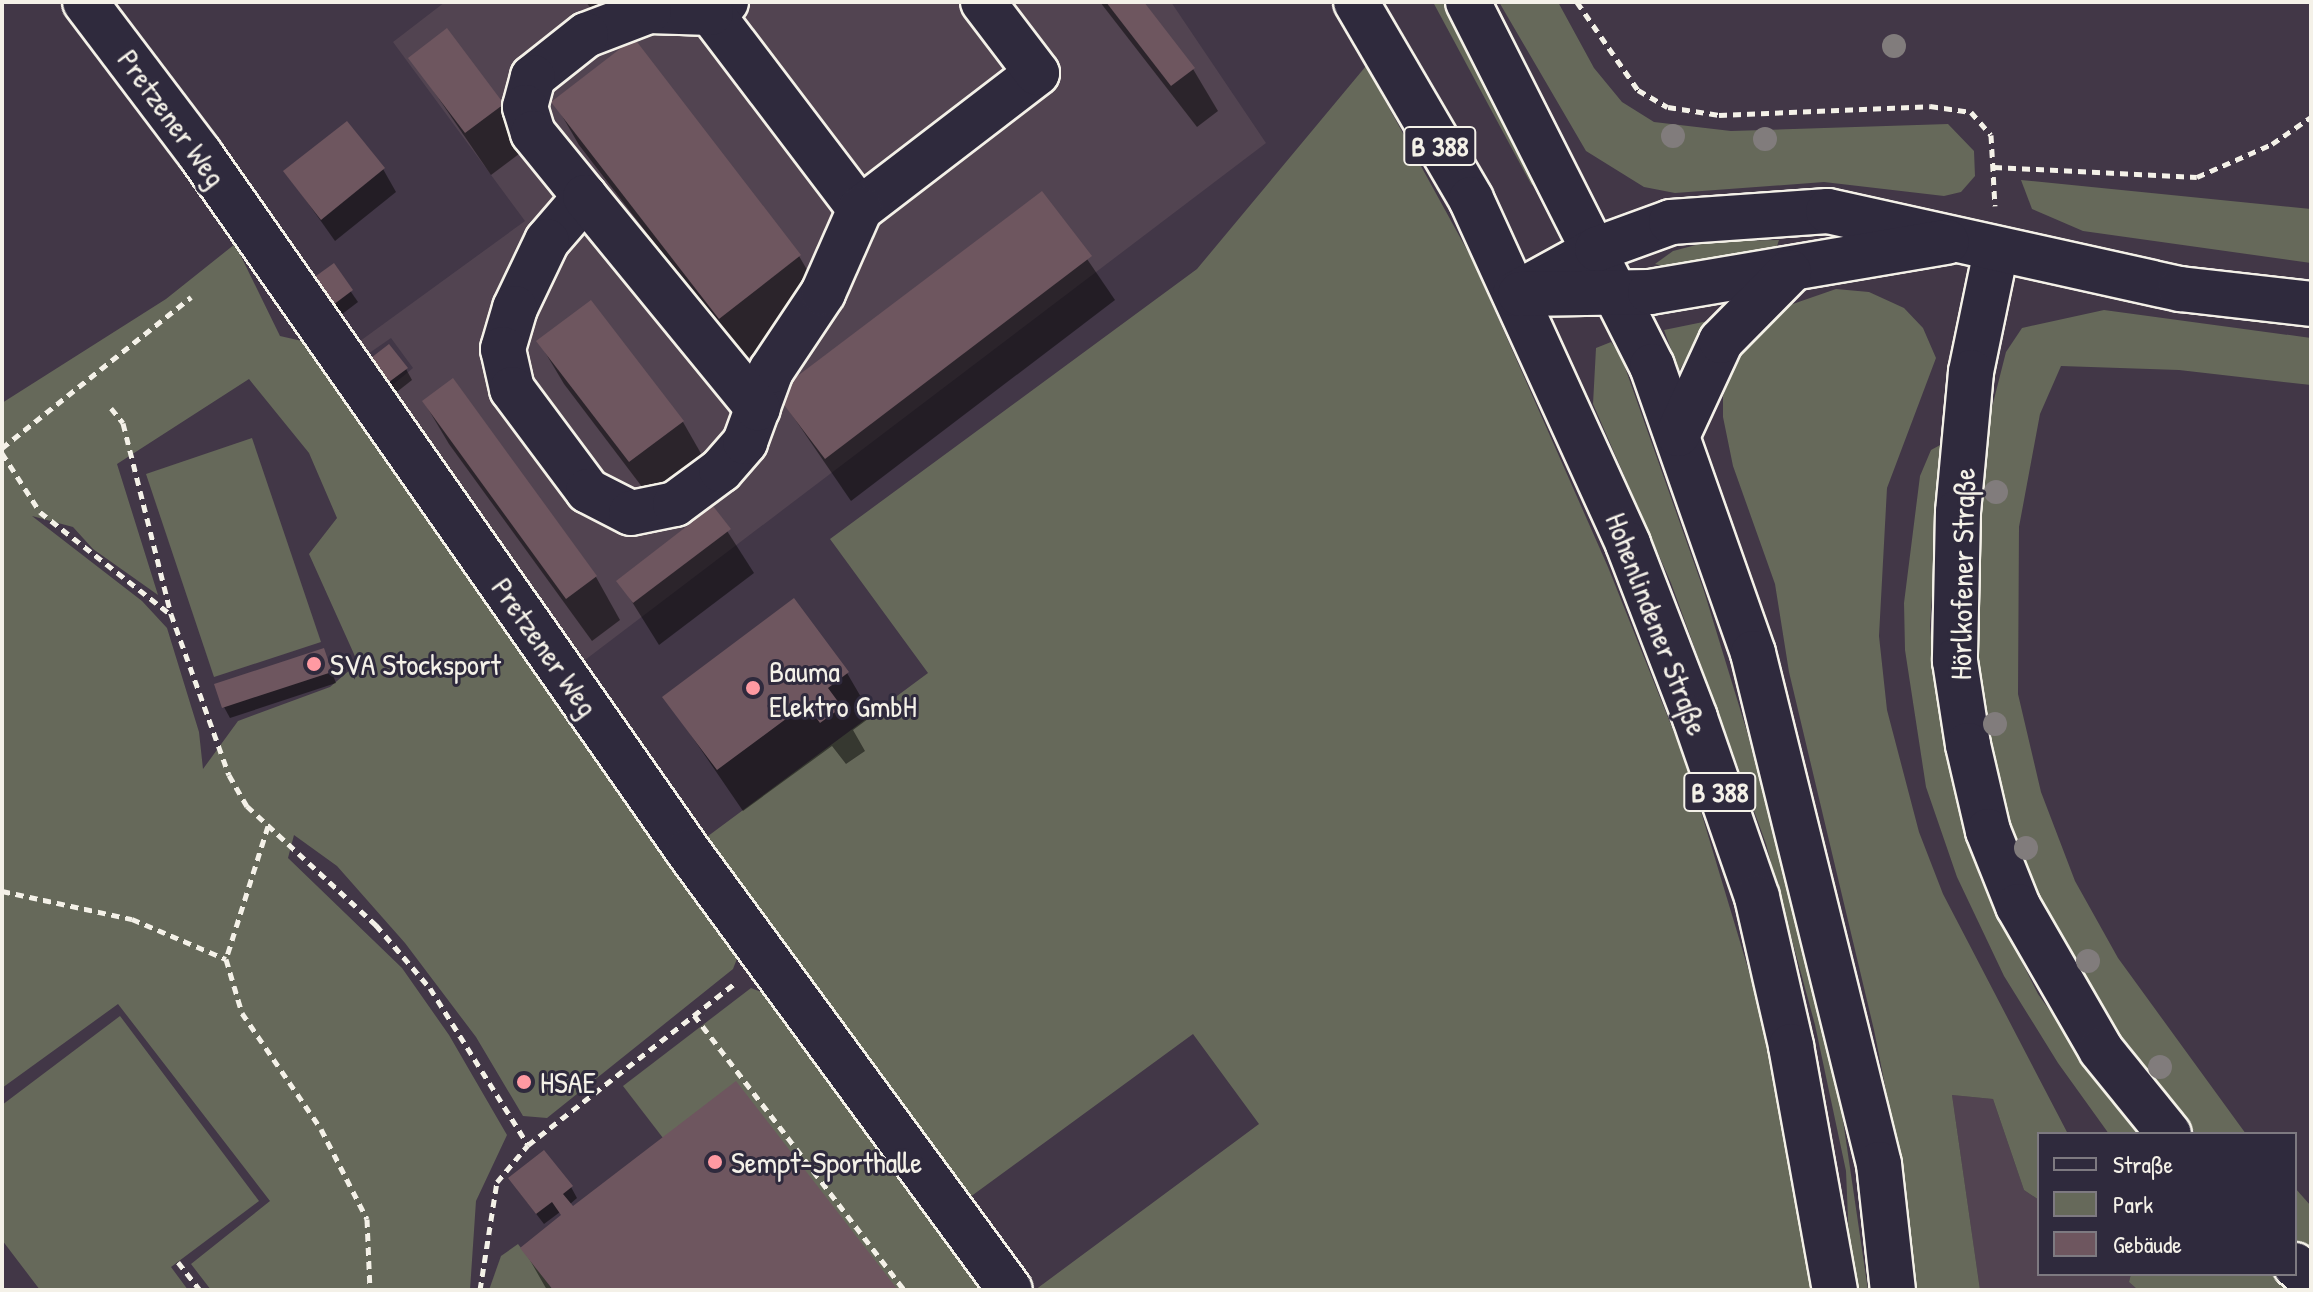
<!DOCTYPE html>
<meta charset="utf-8">
<style>
body{margin:0}
#map{position:relative;width:2313px;height:1292px;overflow:hidden;background:#423747;font-family:"Patrick Hand",sans-serif}
div>[style]{position:absolute}
[style*='--x']{left:calc(var(--x)*1px);top:calc(var(--y)*1px);width:calc(var(--w)*1px);rotate:calc(var(--a)*1deg)}
.built>*{inset:0;background:#524451}
.green>*{inset:0;background:#66695a}
.shadow>*{inset:0;background:#0007}
.building>*{inset:0;background:#6e565f}
.path>*{height:5px;margin-top:-2.5px;transform-origin:0;background:repeating-linear-gradient(90deg,#f4f1e8 0 8px,transparent 0 14px)}
.roads{filter:drop-shadow(2px 0 #f4f1e8) drop-shadow(-2px 0 #f4f1e8) drop-shadow(0 2px #f4f1e8) drop-shadow(0 -2px #f4f1e8)}
.minor>*{height:44px;margin:-22px;padding:0 22px;transform-origin:22px;border-radius:22px;background:#2f2a3d}
.major>*{height:44px;margin:-22px;padding:0 22px;transform-origin:22px;border-radius:22px;background:#2f2a3d}
.trees>*{width:24px;height:24px;margin:-12px;border-radius:50%;background:#817c7c}
.dots>*{width:22px;height:22px;translate:-50% -50%;box-sizing:border-box;border:4px solid #2f2a3d;border-radius:50%}
span{translate:-50% -50%;white-space:nowrap;text-align:center;line-height:1.15;-webkit-text-stroke:6px #2f2a3d;paint-order:stroke}
.shield-label span{padding:2px 6px;background:#2f2a3d;border:2px solid;border-radius:6px;-webkit-text-stroke-width:0}
.shield-label{font-size:28px;color:#f4f1e8;font-weight:700}
.street-label{font-size:30px;color:#f4f1e8}
.poi-label{font-size:30px;color:#f4f1e8}
.left{translate:0 -50%;text-align:left}
.frame{position:absolute;inset:0;border:4px solid #f4f1e8;pointer-events:none}
.legend{position:absolute;left:2037px;top:1132px;width:260px;height:144px;box-sizing:border-box;background:#2f2a3d;border:2px solid #7e7a81;margin:0;padding:10px 14px;list-style:none;font-size:24px;color:#f4f1e8}
.legend li{display:flex;align-items:center;gap:16px;height:40px}
.legend b{width:40px;border:2px solid #7e7a81}
</style>
<div id="map">
<div class="built">
<div style="clip-path:polygon(445px 2px,1171px 2px,1266px 143px,585px 660px,390px 387px,413px 368px,391px 338px,365px 356px,356px 344px,525px 221px,393px 42px)"></div>
<div style="clip-path:polygon(1952px 1095px,1993px 1099px,2024px 1190px,2039px 1200px,2039px 1274px,2131px 1274px,2129px 1282px,2138px 1290px,1980px 1290px)"></div>
</div>
<div class="green">
<div style="clip-path:polygon(1433px 2px,1443px 2px,1459px 29px,1544px 194px,1531px 184px)"></div>
<div style="clip-path:polygon(1499px 2px,1558px 2px,1594px 68px,1622px 102px,1654px 122px,1731px 131px,1948px 124px,1974px 151px,1975px 176px,1961px 192px,1944px 196px,1824px 182px,1675px 193px,1644px 187px,1586px 151px)"></div>
<div style="clip-path:polygon(1366px 66px,1472px 259px,1608px 567px,1687px 765px,1753px 985px,1806px 1210px,1817px 1290px,1035px 1290px,1259px 1124px,1193px 1034px,966px 1200px,700px 842px,928px 673px,830px 539px,1197px 269px)"></div>
<div style="clip-path:polygon(2021px 180px,2311px 209px,2311px 263px,2083px 231px,2032px 209px)"></div>
<div style="clip-path:polygon(1779px 240px,1777px 246px,1669px 268px,1655px 264px,1673px 251px,1711px 241px)"></div>
<div style="clip-path:polygon(evenodd,235px 244px,280px 336px,324px 346px,740px 951px,733px 969px,547px 1118px,523px 1116px,476px 1037px,405px 943px,337px 866px,294px 835px,288px 858px,402px 968px,449px 1035px,507px 1135px,476px 1201px,470px 1290px,211px 1290px,191px 1264px,270px 1201px,118px 1004px,2px 1088px,2px 403px,166px 299px,235px 244px,249px 379px,309px 453px,337px 518px,309px 554px,358px 663px,330px 687px,238px 721px,203px 769px,199px 732px,167px 628px,142px 601px,32px 516px,73px 527px,93px 549px,158px 595px,117px 464px,249px 379px)"></div>
<div style="clip-path:polygon(1836px 289px,1869px 292px,1904px 308px,1923px 328px,1936px 358px,1887px 488px,1879px 636px,1887px 710px,1919px 832px,1943px 894px,2068px 1134px,2039px 1134px,2039px 1200px,2024px 1190px,1993px 1099px,1952px 1095px,1980px 1290px,1914px 1290px,1898px 1151px,1874px 1030px,1789px 672px,1775px 584px,1733px 466px,1723px 417px,1723px 396px,1740px 352px,1787px 306px)"></div>
<div style="clip-path:polygon(2104px 310px,2311px 338px,2311px 385px,2179px 370px,2061px 366px,2040px 414px,2019px 527px,2018px 694px,2041px 792px,2075px 881px,2118px 958px,2246px 1134px,2196px 1134px,2113px 1031px,2029px 885px,2009px 831px,1978px 689px,1978px 536px,1990px 415px,2006px 352px,2022px 328px)"></div>
<div style="clip-path:polygon(1708px 321px,1679px 371px,1664px 330px)"></div>
<div style="clip-path:polygon(1611px 342px,1621px 356px,1704px 591px,1748px 735px,1840px 1100px,1868px 1290px,1851px 1290px,1846px 1171px,1815px 1025px,1766px 844px,1671px 583px,1593px 404px,1596px 348px)"></div>
<div style="clip-path:polygon(252px 438px,321px 642px,214px 677px,146px 474px)"></div>
<div style="clip-path:polygon(1942px 444px,1930px 626px,1936px 694px,1960px 813px,1980px 878px,2038px 994px,2138px 1134px,2109px 1134px,2058px 1063px,2004px 976px,1957px 877px,1926px 787px,1905px 650px,1904px 603px,1920px 476px,1931px 450px)"></div>
<div style="clip-path:polygon(751px 988px,764px 993px,988px 1290px,898px 1290px,663px 1138px,623px 1086px)"></div>
<div style="clip-path:polygon(120px 1016px,259px 1201px,171px 1267px,188px 1290px,40px 1290px,2px 1240px,2px 1105px)"></div>
<div style="clip-path:polygon(2295px 1188px,2311px 1206px,2311px 1258px,2295px 1241px)"></div>
<div style="clip-path:polygon(518px 1244px,553px 1290px,489px 1290px,501px 1256px)"></div>
<div style="clip-path:polygon(2131px 1274px,2272px 1274px,2289px 1290px,2138px 1290px,2129px 1282px)"></div>
</div>
<div class="shadow">
<div style="clip-path:polygon(586px 2px,686px 2px,634px 41px,799px 256px,824px 299px,745px 360px,579px 145px,554px 102px,622px 50px)"></div>
<div style="clip-path:polygon(1100px 2px,1142px 2px,1193px 69px,1218px 111px,1197px 127px)"></div>
<div style="clip-path:polygon(411px 58px,502px 105px,527px 148px,491px 175px)"></div>
<div style="clip-path:polygon(383px 169px,396px 192px,335px 241px,286px 172px)"></div>
<div style="clip-path:polygon(1042px 193px,1115px 300px,851px 501px,777px 393px)"></div>
<div style="clip-path:polygon(333px 266px,358px 302px,337px 318px,317px 293px)"></div>
<div style="clip-path:polygon(539px 342px,683px 422px,707px 464px,655px 504px,564px 384px)"></div>
<div style="clip-path:polygon(406px 369px,412px 380px,393px 395px,376px 372px)"></div>
<div style="clip-path:polygon(453px 381px,596px 577px,620px 620px,592px 641px,449px 444px,424px 402px)"></div>
<div style="clip-path:polygon(713px 509px,754px 573px,659px 645px,619px 581px)"></div>
<div style="clip-path:polygon(323px 650px,336px 683px,230px 718px,224px 707px)"></div>
<div style="clip-path:polygon(847px 673px,872px 716px,853px 730px,865px 751px,846px 764px,832px 746px,743px 811px,665px 697px)"></div>
<div style="clip-path:polygon(571px 1187px,577px 1198px,569px 1205px,572px 1210px,895px 1290px,547px 1290px,523px 1248px,563px 1217px,560px 1212px,544px 1224px,517px 1189px)"></div>
</div>
<div class="building">
<div style="clip-path:polygon(1106px 2px,1144px 2px,1195px 68px,1171px 86px)"></div>
<div style="clip-path:polygon(447px 28px,504px 104px,465px 133px,408px 58px)"></div>
<div style="clip-path:polygon(634px 38px,801px 255px,719px 319px,551px 102px)"></div>
<div style="clip-path:polygon(347px 121px,385px 168px,321px 220px,283px 171px)"></div>
<div style="clip-path:polygon(1042px 191px,1092px 256px,825px 459px,775px 393px)"></div>
<div style="clip-path:polygon(334px 263px,353px 290px,329px 308px,309px 281px)"></div>
<div style="clip-path:polygon(591px 300px,684px 421px,629px 462px,536px 341px)"></div>
<div style="clip-path:polygon(389px 344px,408px 368px,385px 385px,367px 361px)"></div>
<div style="clip-path:polygon(453px 378px,597px 576px,566px 599px,422px 401px)"></div>
<div style="clip-path:polygon(713px 506px,731px 529px,633px 603px,616px 581px)"></div>
<div style="clip-path:polygon(794px 598px,849px 672px,828px 688px,842px 707px,820px 723px,806px 704px,717px 770px,662px 697px)"></div>
<div style="clip-path:polygon(324px 648px,332px 672px,222px 708px,214px 684px)"></div>
<div style="clip-path:polygon(736px 1081px,898px 1290px,553px 1290px,520px 1248px,561px 1215px,552px 1202px,536px 1214px,508px 1178px,544px 1150px,573px 1186px,563px 1194px,573px 1206px)"></div>
</div>
<div class="path">
<div style="--x:1577;--y:2;--w:107;--a:55.3"></div>
<div style="--x:1638;--y:90;--w:34;--a:30"></div>
<div style="--x:1668;--y:107;--w:52;--a:8.9"></div>
<div style="--x:1719;--y:115;--w:211;--a:-2.4"></div>
<div style="--x:1930;--y:106;--w:41;--a:8.3"></div>
<div style="--x:1971;--y:112;--w:30;--a:49"></div>
<div style="--x:1991;--y:135;--w:71;--a:86.8"></div>
<div style="--x:1994;--y:167;--w:203;--a:2.8"></div>
<div style="--x:2197;--y:177;--w:82;--a:-23.7"></div>
<div style="--x:2272;--y:144;--w:47;--a:-34.7"></div>
<div style="--x:111;--y:408;--w:19;--a:51"></div>
<div style="--x:123;--y:423;--w:197;--a:75.9"></div>
<div style="--x:171;--y:614;--w:171;--a:70.2"></div>
<div style="--x:229;--y:775;--w:36;--a:60"></div>
<div style="--x:247;--y:806;--w:176;--a:42.7"></div>
<div style="--x:376;--y:925;--w:83;--a:49.4"></div>
<div style="--x:430;--y:988;--w:185;--a:58"></div>
<div style="--x:2;--y:448;--w:242;--a:-38.6"></div>
<div style="--x:2;--y:453;--w:70;--a:57.2"></div>
<div style="--x:40;--y:512;--w:165;--a:38.1"></div>
<div style="--x:268;--y:826;--w:139;--a:107.5"></div>
<div style="--x:226;--y:959;--w:56;--a:73.5"></div>
<div style="--x:242;--y:1013;--w:140;--a:55.7"></div>
<div style="--x:321;--y:1129;--w:101;--a:62.9"></div>
<div style="--x:367;--y:1219;--w:71;--a:87.6"></div>
<div style="--x:2;--y:891;--w:133;--a:12.2"></div>
<div style="--x:132;--y:919;--w:102;--a:23.1"></div>
<div style="--x:694;--y:1015;--w:346;--a:52.6"></div>
<div style="--x:178;--y:1262;--w:36;--a:52"></div>
<div style="--x:480;--y:1290;--w:109;--a:-81.1"></div>
<div style="--x:497;--y:1182;--w:48;--a:-50"></div>
<div style="--x:528;--y:1145;--w:261;--a:-38"></div>
</div>
<div class="roads">
<div class="minor">
<div style="--x:85;--y:2;--w:191;--a:52.9"></div>
<div style="--x:200;--y:154;--w:851;--a:55"></div>
<div style="--x:688;--y:851;--w:544;--a:53.74"></div>
<div style="--x:726;--y:2;--w:19;--a:144"></div>
<div style="--x:711;--y:13;--w:246;--a:52.8"></div>
<div style="--x:860;--y:209;--w:223;--a:-37.5"></div>
<div style="--x:1037;--y:73;--w:89;--a:-127.3"></div>
<div style="--x:711;--y:13;--w:62;--a:-178.2"></div>
<div style="--x:649;--y:11;--w:67;--a:159.1"></div>
<div style="--x:586;--y:35;--w:68;--a:141.6"></div>
<div style="--x:533;--y:77;--w:31;--a:105"></div>
<div style="--x:525;--y:107;--w:27;--a:73"></div>
<div style="--x:533;--y:133;--w:82;--a:50.9"></div>
<div style="--x:585;--y:197;--w:58;--a:130.8"></div>
<div style="--x:547;--y:241;--w:74;--a:115.5"></div>
<div style="--x:515;--y:308;--w:43;--a:106.3"></div>
<div style="--x:503;--y:349;--w:41;--a:77.3"></div>
<div style="--x:512;--y:389;--w:127;--a:53.3"></div>
<div style="--x:588;--y:491;--w:48;--a:27.1"></div>
<div style="--x:631;--y:513;--w:45;--a:-11.6"></div>
<div style="--x:675;--y:504;--w:57;--a:-36.5"></div>
<div style="--x:721;--y:470;--w:37;--a:-49"></div>
<div style="--x:745;--y:442;--w:76;--a:-69.9"></div>
<div style="--x:771;--y:371;--w:94;--a:-56.3"></div>
<div style="--x:823;--y:293;--w:92;--a:-66.2"></div>
<div style="--x:585;--y:197;--w:273;--a:50.7"></div>
<div style="--x:1996;--y:251;--w:124;--a:101.7"></div>
<div style="--x:1971;--y:372;--w:141;--a:95.3"></div>
<div style="--x:1958;--y:512;--w:149;--a:91.2"></div>
<div style="--x:1955;--y:661;--w:85;--a:81.2"></div>
<div style="--x:1968;--y:745;--w:88;--a:76.9"></div>
<div style="--x:1988;--y:831;--w:81;--a:68.2"></div>
<div style="--x:2018;--y:906;--w:166;--a:60"></div>
<div style="--x:2101;--y:1050;--w:108;--a:51"></div>
<div style="--x:2295;--y:1265;--w:22;--a:43"></div>
</div>
<div class="major">
<div style="--x:1356;--y:2;--w:228;--a:59.7"></div>
<div style="--x:1471;--y:199;--w:379;--a:65.5"></div>
<div style="--x:1628;--y:544;--w:186;--a:68.9"></div>
<div style="--x:1695;--y:718;--w:189;--a:70.9"></div>
<div style="--x:1757;--y:897;--w:153;--a:77.1"></div>
<div style="--x:1791;--y:1046;--w:248;--a:79.8"></div>
<div style="--x:1468;--y:2;--w:408;--a:63.2"></div>
<div style="--x:1652;--y:366;--w:304;--a:70.6"></div>
<div style="--x:1753;--y:653;--w:526;--a:76.15"></div>
<div style="--x:1879;--y:1164;--w:127;--a:83.7"></div>
<div style="--x:1515;--y:294;--w:94;--a:-28.8"></div>
<div style="--x:1597;--y:249;--w:79;--a:-20"></div>
<div style="--x:1671;--y:222;--w:157;--a:-4"></div>
<div style="--x:1828;--y:211;--w:361;--a:12.5"></div>
<div style="--x:2180;--y:289;--w:132;--a:6.5"></div>
<div style="--x:1520;--y:294;--w:130;--a:-0.9"></div>
<div style="--x:1650;--y:292;--w:301;--a:-9.6"></div>
<div style="--x:1678;--y:434;--w:102;--a:-65.2"></div>
<div style="--x:1721;--y:341;--w:97;--a:-45.4"></div>
</div>
</div>
<div class="trees">
<div style="left:1894px;top:46px"></div>
<div style="left:1673px;top:136px"></div>
<div style="left:1765px;top:139px"></div>
<div style="left:1996px;top:492px"></div>
<div style="left:1995px;top:724px"></div>
<div style="left:2026px;top:848px"></div>
<div style="left:2088px;top:961px"></div>
<div style="left:2160px;top:1067px"></div>
</div>
<div class="dots">
<div style="left:314px;top:664px;background:#ff9aa2"></div>
<div style="left:753px;top:688px;background:#ff9aa2"></div>
<div style="left:524px;top:1082px;background:#ff9aa2"></div>
<div style="left:715px;top:1162px;background:#ff9aa2"></div>
</div>
<div class="shield-label">
<span style="left:1440px;top:146px">B 388</span>
<span style="left:1720px;top:792px">B 388</span>
</div>
<div class="street-label">
<span style="left:172px;top:118px;rotate:54deg">Pretzener Weg</span>
<span style="left:1962px;top:574px;rotate:-89deg">Hörlkofener Straße</span>
<span style="left:1657px;top:624px;rotate:69deg">Hohenlindener Straße</span>
<span style="left:545px;top:647px;rotate:55deg">Pretzener Weg</span>
</div>
<div class="poi-label">
<span class="left" style="left:330px;top:664px">SVA Stocksport</span>
<span class="left" style="left:769px;top:688px">Bauma<br>Elektro GmbH</span>
<span class="left" style="left:540px;top:1082px">HSAE</span>
<span class="left" style="left:731px;top:1162px">Sempt-Sporthalle</span>
</div>
<div class="frame"></div>
<ul class="legend">
<li><b style="height:10px;background:#2f2a3d"></b>Straße</li>
<li><b style="height:22px;background:#66695a"></b>Park</li>
<li><b style="height:22px;background:#6e565f"></b>Gebäude</li>
</ul>
</div>
